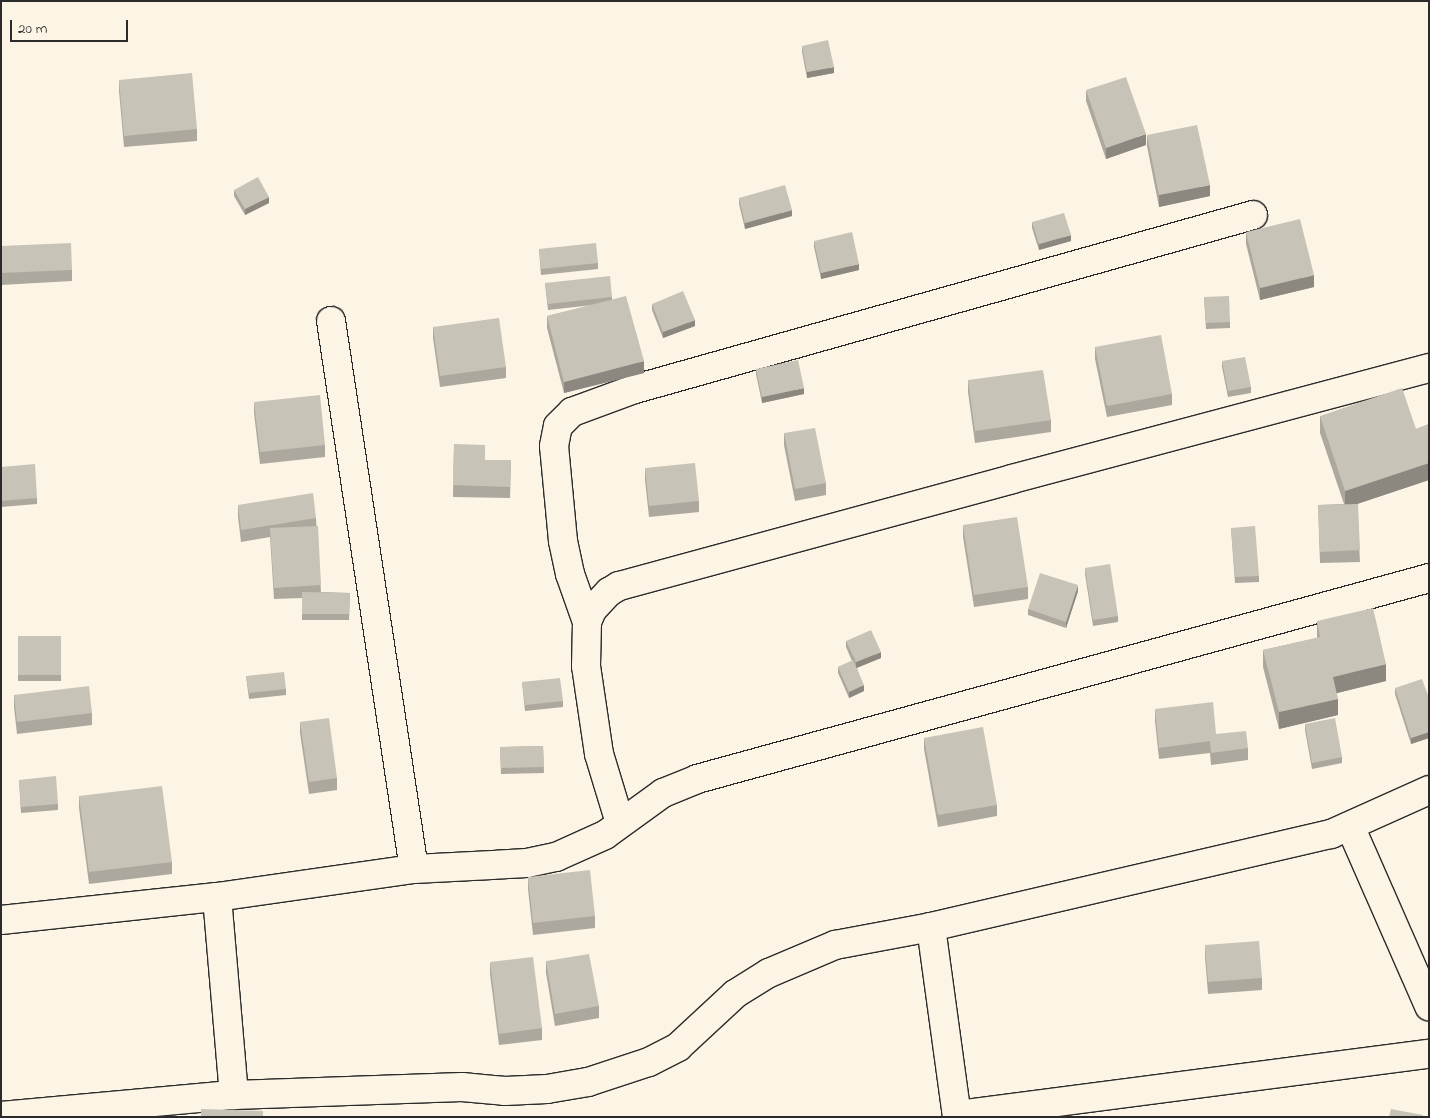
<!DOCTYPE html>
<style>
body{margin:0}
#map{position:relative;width:1430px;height:1118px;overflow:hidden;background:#fcf5e5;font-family:"Indie Flower",sans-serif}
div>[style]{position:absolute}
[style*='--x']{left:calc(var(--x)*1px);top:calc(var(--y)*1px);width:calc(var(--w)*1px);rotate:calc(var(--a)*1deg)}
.roads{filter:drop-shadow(1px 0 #2b2b2b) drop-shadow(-1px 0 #2b2b2b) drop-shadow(0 1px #2b2b2b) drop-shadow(0 -1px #2b2b2b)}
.street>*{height:28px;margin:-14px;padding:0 14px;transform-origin:14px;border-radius:14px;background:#fcf5e5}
.wall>*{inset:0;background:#aca89d}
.shaded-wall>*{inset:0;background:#8c8880}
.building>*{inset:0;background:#c8c3b7}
span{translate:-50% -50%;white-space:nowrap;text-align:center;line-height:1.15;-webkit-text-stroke:4px #fcf5e5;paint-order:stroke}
.frame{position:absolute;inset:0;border:2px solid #2b2b2b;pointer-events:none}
.scale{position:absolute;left:10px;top:20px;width:118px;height:22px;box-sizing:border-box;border:2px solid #2b2b2b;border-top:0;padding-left:6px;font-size:15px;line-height:18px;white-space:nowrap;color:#2b2b2b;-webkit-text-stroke:4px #fcf5e5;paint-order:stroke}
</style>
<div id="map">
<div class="roads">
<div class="street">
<div style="--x:331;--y:321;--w:554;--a:81.39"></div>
<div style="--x:587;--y:622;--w:51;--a:-109.5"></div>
<div style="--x:570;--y:574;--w:34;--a:-102"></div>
<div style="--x:563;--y:541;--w:95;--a:-95.4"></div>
<div style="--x:554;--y:446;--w:20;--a:-79"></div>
<div style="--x:558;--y:426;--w:20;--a:-45"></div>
<div style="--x:572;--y:412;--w:67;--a:-20.1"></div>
<div style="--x:635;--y:389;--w:642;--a:-15.72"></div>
<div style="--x:620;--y:823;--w:72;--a:-106.9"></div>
<div style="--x:599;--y:754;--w:89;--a:-98.4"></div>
<div style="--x:586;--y:666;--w:44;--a:-88.7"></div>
<div style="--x:587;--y:622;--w:13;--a:-67"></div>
<div style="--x:592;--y:610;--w:25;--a:-47"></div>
<div style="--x:609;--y:592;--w:12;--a:-31"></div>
<div style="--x:619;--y:586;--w:407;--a:-15.2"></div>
<div style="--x:1012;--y:479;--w:432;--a:-14.9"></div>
<div style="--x:1350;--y:826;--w:197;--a:66.3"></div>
<div style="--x:217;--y:897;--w:199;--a:85.1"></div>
<div style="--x:1;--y:920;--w:217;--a:-6.1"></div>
<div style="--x:217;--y:897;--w:199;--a:-8.1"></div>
<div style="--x:414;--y:869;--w:113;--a:-3"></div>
<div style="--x:527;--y:863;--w:30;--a:-12"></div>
<div style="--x:556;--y:857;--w:54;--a:-24.2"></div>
<div style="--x:605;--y:835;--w:72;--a:-35.9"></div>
<div style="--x:663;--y:793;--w:37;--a:-22"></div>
<div style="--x:697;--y:779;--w:759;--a:-15.35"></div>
<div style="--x:931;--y:927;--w:192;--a:82.2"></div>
<div style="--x:957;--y:1115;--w:476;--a:-7.4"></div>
<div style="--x:1;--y:1116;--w:234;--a:-5.2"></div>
<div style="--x:234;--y:1095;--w:228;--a:-2"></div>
<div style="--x:462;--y:1087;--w:43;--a:5.3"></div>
<div style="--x:505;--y:1091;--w:42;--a:-2.7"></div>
<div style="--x:547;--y:1089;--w:42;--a:-9.7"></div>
<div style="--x:588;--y:1082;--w:64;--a:-18.2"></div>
<div style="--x:649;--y:1062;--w:33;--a:-27"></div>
<div style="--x:678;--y:1047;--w:78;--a:-42.9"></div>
<div style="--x:735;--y:994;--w:40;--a:-32"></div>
<div style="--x:769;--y:973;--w:72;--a:-23"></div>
<div style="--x:835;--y:945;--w:98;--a:-10.6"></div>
<div style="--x:931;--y:927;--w:411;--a:-13.1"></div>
<div style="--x:1331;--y:834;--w:107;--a:-24.2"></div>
</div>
</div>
<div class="wall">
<div style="clip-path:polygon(802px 46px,834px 73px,807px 78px,802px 52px)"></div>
<div style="clip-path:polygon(119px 80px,197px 129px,197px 141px,124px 147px,119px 91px)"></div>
<div style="clip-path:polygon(1086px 90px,1146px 145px,1106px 159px,1086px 101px)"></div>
<div style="clip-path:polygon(1147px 135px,1210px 196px,1159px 207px,1147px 146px)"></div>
<div style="clip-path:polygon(234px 190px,269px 203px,245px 215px,234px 196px)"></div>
<div style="clip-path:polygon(739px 198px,792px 216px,745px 229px,739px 204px)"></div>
<div style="clip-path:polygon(1032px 222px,1071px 241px,1039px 250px,1032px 228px)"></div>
<div style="clip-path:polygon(1246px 232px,1314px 287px,1260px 300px,1246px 244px)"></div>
<div style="clip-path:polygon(814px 241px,859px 270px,821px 279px,814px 247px)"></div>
<div style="clip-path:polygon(1px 246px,72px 270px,72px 281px,1px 285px)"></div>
<div style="clip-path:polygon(539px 249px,598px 263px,598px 269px,541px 275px)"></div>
<div style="clip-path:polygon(545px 283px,612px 297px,612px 300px,644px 373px,564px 393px,547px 328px,547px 316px,593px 305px,548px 310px)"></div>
<div style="clip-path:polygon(1204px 297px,1230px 322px,1230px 328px,1206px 329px)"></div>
<div style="clip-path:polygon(652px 304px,695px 326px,663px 338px,652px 310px)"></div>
<div style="clip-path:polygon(433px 327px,506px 367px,506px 378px,440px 387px,433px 338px)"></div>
<div style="clip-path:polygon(1095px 347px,1172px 394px,1172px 405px,1107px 417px,1095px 359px)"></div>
<div style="clip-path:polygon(1222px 361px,1251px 387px,1251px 393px,1228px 397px,1222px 367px)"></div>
<div style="clip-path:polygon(756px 369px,804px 394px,762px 403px,756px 374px)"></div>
<div style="clip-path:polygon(968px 380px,1051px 420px,1051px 432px,975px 443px,968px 392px)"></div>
<div style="clip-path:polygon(254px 402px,325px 445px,325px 457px,260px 464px,254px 413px)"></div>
<div style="clip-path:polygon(1320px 416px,1416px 429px,1429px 424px,1429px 480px,1357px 504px,1360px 562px,1320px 563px,1318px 505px,1344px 504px,1320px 433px)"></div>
<div style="clip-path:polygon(784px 433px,826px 483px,826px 495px,795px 501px,784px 445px)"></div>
<div style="clip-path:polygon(454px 444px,485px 460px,511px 460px,510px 498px,453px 497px)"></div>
<div style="clip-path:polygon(1px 467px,37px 498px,37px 504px,1px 507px)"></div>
<div style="clip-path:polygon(645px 468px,699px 501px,699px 512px,649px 517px,645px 480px)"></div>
<div style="clip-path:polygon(238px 505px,316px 518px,321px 592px,350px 593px,349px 620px,302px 620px,302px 598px,274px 599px,270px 537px,241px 542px,238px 517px)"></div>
<div style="clip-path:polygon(963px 525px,1028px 587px,1028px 599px,974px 607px,963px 537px)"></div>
<div style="clip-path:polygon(1231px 528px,1259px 576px,1259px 582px,1235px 583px)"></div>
<div style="clip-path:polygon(1085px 568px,1118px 616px,1118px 622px,1093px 626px,1085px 574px)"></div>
<div style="clip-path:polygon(1078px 591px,1066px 628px,1028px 615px,1028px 609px)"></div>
<div style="clip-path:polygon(1317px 621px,1386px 681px,1337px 693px,1338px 715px,1279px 729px,1263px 667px,1263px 650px,1317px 638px)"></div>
<div style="clip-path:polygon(18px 636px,61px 636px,61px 681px,18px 681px)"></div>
<div style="clip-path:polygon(846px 641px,881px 658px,857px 668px,864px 691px,849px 698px,838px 673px,838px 667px,852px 661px,846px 647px)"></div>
<div style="clip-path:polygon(246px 676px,286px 689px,286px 695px,249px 699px)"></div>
<div style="clip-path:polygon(522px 682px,563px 701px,563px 707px,525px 711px)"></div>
<div style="clip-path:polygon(1395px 688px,1429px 698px,1429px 738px,1411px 744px,1395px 694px)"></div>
<div style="clip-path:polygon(14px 695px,92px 713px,92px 725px,17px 734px,14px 707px)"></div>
<div style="clip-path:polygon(1155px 709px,1248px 748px,1248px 760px,1211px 765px,1210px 753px,1159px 759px,1155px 721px)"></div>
<div style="clip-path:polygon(300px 722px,337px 778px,337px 790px,309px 794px,300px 733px)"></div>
<div style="clip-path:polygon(1305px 724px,1342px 757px,1342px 763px,1312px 769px,1305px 730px)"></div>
<div style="clip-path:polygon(924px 738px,997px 805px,997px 816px,938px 827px,924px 749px)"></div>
<div style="clip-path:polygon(543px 746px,544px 773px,501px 774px,500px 747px)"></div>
<div style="clip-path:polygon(19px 780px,58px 804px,58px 810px,21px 813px)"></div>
<div style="clip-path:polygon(79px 796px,172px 862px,172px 874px,89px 884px,79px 808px)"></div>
<div style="clip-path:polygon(528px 877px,595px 916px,595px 928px,533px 935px,528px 889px)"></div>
<div style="clip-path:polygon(1205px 945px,1262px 978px,1262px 990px,1208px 994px,1205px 957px)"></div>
<div style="clip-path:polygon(546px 961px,599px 1006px,599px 1018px,555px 1026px,546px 973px)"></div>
<div style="clip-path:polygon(490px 962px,542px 1028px,542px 1040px,499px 1045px,490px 974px)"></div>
</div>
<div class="shaded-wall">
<div style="clip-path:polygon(834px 67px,834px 73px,807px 78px,807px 72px)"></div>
<div style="clip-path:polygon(1146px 134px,1146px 145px,1106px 159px,1106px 148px)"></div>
<div style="clip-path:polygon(1210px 185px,1210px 196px,1159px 207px,1159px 195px)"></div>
<div style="clip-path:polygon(269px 197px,269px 203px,245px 215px,245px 209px)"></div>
<div style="clip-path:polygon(792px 210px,792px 216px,745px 229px,745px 223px)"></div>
<div style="clip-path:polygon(1071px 235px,1071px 241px,1039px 250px,1039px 244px)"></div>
<div style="clip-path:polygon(859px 264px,859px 270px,821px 279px,821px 273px)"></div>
<div style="clip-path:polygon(1314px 275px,1314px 287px,1260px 300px,1260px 288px)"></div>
<div style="clip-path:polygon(695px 320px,695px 326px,663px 338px,663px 332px)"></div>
<div style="clip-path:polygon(644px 361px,644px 373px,564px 393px,564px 382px)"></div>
<div style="clip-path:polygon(804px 388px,804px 394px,762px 403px,762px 397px)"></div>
<div style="clip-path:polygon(1429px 463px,1429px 480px,1345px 508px,1345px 491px)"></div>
<div style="clip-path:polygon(1078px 585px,1078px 591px,1066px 628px,1066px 622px)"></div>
<div style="clip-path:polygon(881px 652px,881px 658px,856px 668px,856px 662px)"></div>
<div style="clip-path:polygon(1386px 664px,1386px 681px,1333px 694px,1333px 677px)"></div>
<div style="clip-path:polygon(864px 685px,864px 691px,849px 698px,849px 692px)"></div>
<div style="clip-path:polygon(1338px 699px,1338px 715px,1279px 729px,1279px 712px)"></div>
<div style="clip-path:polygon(1429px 732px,1429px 738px,1411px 744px,1411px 738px)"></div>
</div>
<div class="building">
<div style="clip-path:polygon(828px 40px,834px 67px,807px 72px,802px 46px)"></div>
<div style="clip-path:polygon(192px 73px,197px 129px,124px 136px,119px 80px)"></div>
<div style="clip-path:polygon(1126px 77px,1146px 134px,1106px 148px,1086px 90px)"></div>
<div style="clip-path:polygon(1197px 125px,1210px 185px,1159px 195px,1147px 135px)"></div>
<div style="clip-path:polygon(258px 177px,269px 197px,245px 209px,234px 190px)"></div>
<div style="clip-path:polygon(785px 185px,792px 210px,745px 223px,739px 198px)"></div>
<div style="clip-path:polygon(1064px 213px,1071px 235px,1039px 244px,1032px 222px)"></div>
<div style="clip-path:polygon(1300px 219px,1314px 275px,1260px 288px,1246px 232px)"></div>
<div style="clip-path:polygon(852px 232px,859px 264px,821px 273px,814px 241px)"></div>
<div style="clip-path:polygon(71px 243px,72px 270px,1px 273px,1px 246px)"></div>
<div style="clip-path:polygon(596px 243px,598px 263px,541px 269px,539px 249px)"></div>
<div style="clip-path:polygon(610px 276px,612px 297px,548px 304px,545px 283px)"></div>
<div style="clip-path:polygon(683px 291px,695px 320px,663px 332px,652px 304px)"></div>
<div style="clip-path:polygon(626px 296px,644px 361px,564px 382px,547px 316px)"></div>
<div style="clip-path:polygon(1229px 296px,1230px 322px,1206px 323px,1204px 297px)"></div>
<div style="clip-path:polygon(499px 318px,506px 367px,440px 376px,433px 327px)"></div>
<div style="clip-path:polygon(1161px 335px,1172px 394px,1107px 406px,1095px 347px)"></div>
<div style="clip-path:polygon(1245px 357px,1251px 387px,1228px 391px,1222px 361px)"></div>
<div style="clip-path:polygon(798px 360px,804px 388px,762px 397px,756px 369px)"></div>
<div style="clip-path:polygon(1043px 370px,1051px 420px,975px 431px,968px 380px)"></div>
<div style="clip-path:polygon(1402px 388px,1416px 429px,1429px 424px,1429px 463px,1345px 491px,1320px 416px)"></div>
<div style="clip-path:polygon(320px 395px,325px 445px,260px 452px,254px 402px)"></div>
<div style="clip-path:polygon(815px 428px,826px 483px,795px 489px,784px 433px)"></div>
<div style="clip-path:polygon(454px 444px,485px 445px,485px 460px,511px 460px,510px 487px,453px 485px)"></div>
<div style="clip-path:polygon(695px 463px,699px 501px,649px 506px,645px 468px)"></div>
<div style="clip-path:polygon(35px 464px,37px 498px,1px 501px,1px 467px)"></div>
<div style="clip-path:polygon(313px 493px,316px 518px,241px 530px,238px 505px)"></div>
<div style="clip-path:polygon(1358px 504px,1360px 550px,1320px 552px,1318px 505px)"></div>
<div style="clip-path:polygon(1017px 517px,1028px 587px,974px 595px,963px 525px)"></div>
<div style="clip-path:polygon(318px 526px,321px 585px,274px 588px,270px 528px)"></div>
<div style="clip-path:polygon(1255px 526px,1259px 576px,1235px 577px,1231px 528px)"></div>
<div style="clip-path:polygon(1110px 564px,1118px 616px,1093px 620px,1085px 568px)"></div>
<div style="clip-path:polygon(1040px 573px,1078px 585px,1066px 622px,1028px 609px)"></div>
<div style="clip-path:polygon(302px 592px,350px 593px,349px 614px,302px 614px)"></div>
<div style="clip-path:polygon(1373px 608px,1386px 664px,1333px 677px,1338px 699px,1279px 712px,1263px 650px,1320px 637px,1317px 621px)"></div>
<div style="clip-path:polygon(871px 630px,881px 652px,856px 662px,846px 641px)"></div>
<div style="clip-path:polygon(18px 636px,61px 636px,61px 675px,18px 675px)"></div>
<div style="clip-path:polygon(853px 660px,864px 685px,849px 692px,838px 667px)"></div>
<div style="clip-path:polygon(284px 672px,286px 689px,249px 693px,246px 676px)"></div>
<div style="clip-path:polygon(560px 678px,563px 701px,525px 705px,522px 682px)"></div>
<div style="clip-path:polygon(1422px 679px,1429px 698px,1429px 732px,1411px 738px,1395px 688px)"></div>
<div style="clip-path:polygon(89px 686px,92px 713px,17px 722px,14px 695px)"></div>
<div style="clip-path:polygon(1213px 702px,1216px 734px,1246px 731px,1248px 748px,1211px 753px,1210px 741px,1159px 748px,1155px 709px)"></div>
<div style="clip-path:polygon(329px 718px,337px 778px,309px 782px,300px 722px)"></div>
<div style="clip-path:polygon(1335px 718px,1342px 757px,1312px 763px,1305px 724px)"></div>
<div style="clip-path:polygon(983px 727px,997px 805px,938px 815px,924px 738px)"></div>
<div style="clip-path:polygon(543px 746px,544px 767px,501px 768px,500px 747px)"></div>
<div style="clip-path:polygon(56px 776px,58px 804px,21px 807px,19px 780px)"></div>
<div style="clip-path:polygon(162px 786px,172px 862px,89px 872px,79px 796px)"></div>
<div style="clip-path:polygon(590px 870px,595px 916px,533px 923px,528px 877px)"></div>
<div style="clip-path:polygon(1259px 941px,1262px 978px,1208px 982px,1205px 945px)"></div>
<div style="clip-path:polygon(589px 954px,599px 1006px,555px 1014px,546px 961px)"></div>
<div style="clip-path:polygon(533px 957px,542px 1028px,499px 1034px,490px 962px)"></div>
<div style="clip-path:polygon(201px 1109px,263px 1111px,263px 1117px,201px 1117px)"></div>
<div style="clip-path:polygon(1391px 1109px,1423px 1115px,1422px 1117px,1389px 1117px)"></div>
</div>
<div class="frame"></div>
<div class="scale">20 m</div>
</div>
